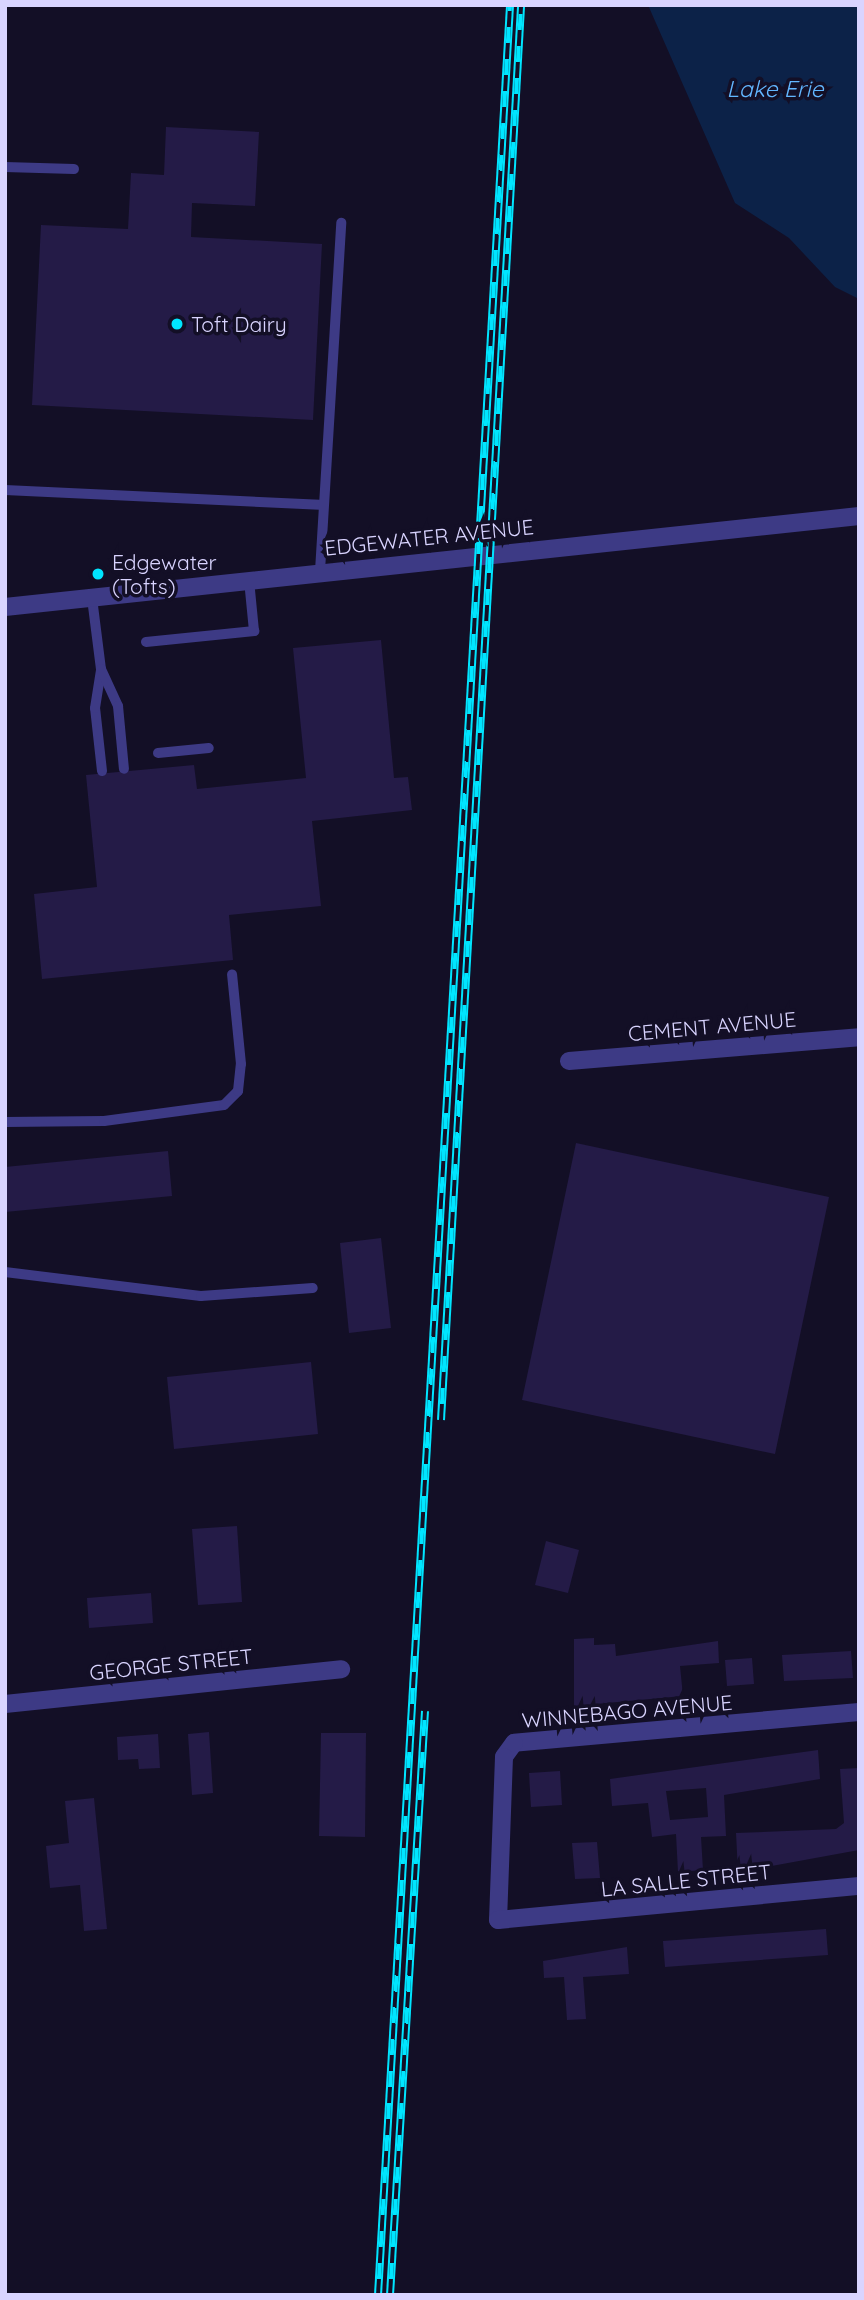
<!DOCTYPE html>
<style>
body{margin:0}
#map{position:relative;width:864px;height:2300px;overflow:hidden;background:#130f26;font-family:Quicksand,sans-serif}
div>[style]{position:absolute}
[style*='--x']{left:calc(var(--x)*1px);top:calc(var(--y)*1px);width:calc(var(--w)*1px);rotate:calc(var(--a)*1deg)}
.water>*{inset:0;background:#0c2248}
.building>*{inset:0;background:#241b47}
.lane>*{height:10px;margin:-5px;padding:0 5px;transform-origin:5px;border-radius:5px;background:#3d3a85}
.street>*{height:18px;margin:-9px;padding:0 9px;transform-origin:9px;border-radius:9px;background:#3d3a85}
.rail>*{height:8px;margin-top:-4px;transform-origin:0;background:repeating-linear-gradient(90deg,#130f26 0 16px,#00e5ff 0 32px);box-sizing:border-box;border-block:2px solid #00e5ff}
.dots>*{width:19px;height:19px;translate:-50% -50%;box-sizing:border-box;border:4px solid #130f26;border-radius:50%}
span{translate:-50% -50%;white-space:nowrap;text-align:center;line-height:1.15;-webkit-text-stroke:7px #130f26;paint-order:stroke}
.poi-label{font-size:21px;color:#d9d4ff}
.left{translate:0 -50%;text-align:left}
.street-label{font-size:21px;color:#d9d4ff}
.water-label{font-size:23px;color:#62b6ff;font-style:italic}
.frame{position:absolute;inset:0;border:7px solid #d9d4ff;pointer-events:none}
</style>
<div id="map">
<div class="water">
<div style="clip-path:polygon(648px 5px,859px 5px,859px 299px,835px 287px,789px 238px,735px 203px)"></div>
</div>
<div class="building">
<div style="clip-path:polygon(166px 127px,259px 132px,255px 206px,192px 203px,191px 237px,322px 244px,313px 420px,32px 405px,41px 225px,128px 229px,131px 173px,164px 175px)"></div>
<div style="clip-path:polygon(381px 640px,394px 778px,408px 777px,412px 810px,312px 821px,321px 906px,229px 915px,233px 960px,42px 979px,34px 894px,97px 887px,86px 775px,194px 765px,197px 789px,306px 778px,293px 648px)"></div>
<div style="clip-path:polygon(576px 1143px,829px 1197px,775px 1454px,522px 1400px)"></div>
<div style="clip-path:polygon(168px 1151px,172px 1196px,5px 1212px,5px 1167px)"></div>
<div style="clip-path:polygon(381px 1238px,391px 1328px,349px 1333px,340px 1243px)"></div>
<div style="clip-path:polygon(311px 1362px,318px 1434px,174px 1449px,167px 1377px)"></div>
<div style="clip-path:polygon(237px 1526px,242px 1602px,198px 1605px,192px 1529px)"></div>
<div style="clip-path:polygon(546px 1541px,579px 1550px,568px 1593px,535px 1585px)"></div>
<div style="clip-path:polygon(151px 1593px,153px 1623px,89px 1628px,87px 1598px)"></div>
<div style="clip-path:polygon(594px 1638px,594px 1645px,615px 1644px,616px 1656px,718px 1641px,719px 1663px,680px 1666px,683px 1696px,574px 1706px,574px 1639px)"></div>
<div style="clip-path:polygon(851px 1651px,853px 1678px,784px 1681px,782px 1655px)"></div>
<div style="clip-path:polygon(752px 1658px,754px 1684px,727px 1686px,725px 1660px)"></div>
<div style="clip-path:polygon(209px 1732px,213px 1793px,192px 1795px,188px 1734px)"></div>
<div style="clip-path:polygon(321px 1733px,366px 1733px,365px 1837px,319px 1836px)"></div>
<div style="clip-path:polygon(158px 1734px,160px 1768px,139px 1769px,138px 1759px,118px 1760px,117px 1737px)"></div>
<div style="clip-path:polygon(evenodd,818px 1750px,820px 1779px,724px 1795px,726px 1836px,701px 1837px,703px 1870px,678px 1872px,676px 1834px,652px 1837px,648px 1803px,612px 1806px,610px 1779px,818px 1750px,706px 1788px,708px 1817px,670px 1820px,666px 1791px,706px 1788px)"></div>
<div style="clip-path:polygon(859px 1768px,859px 1850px,738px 1872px,736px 1833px,836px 1829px,844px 1823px,840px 1769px)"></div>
<div style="clip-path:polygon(560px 1771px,562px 1805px,531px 1807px,529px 1773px)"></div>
<div style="clip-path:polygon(94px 1798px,107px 1929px,84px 1931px,80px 1885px,50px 1888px,46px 1846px,69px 1843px,65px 1801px)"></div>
<div style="clip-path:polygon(597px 1842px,600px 1878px,575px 1879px,572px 1843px)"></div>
<div style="clip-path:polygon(826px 1929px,828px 1955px,665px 1967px,663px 1941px)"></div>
<div style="clip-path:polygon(627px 1947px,629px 1974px,583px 1977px,586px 2019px,567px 2020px,564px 1977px,544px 1978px,543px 1961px)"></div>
</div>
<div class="lane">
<div style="--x:5;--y:167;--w:69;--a:1.7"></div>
<div style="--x:5;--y:490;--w:315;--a:2.7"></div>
<div style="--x:320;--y:571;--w:349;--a:-86.5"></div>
<div style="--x:92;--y:598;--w:72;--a:82.8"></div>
<div style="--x:146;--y:642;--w:109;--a:-5.8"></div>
<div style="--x:254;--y:631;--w:51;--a:-95.6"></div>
<div style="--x:158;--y:753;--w:51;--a:-5.6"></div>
<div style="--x:102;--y:771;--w:63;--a:-96.3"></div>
<div style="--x:95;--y:708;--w:39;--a:-81"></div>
<div style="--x:101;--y:669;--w:41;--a:65.3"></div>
<div style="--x:118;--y:706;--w:63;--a:84.6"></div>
<div style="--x:5;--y:1122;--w:99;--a:-0.6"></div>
<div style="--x:104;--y:1121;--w:121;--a:-7.6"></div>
<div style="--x:224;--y:1105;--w:20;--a:-45"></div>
<div style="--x:238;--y:1091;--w:27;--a:-84"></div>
<div style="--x:241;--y:1064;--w:90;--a:-95.7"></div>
<div style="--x:5;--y:1272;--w:197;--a:7"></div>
<div style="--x:201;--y:1296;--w:112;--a:-4.1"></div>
</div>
<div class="street">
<div style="--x:5;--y:607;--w:859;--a:-6.08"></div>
<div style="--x:569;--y:1061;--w:291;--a:-4.7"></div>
<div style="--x:5;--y:1704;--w:338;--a:-5.9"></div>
<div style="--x:859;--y:1712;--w:346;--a:174.9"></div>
<div style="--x:514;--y:1743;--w:17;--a:126"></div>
<div style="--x:504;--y:1757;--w:163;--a:92.1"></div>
<div style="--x:498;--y:1920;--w:363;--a:-5.4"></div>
</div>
<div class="rail">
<div style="--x:441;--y:1420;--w:1417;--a:-86.76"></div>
<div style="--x:378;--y:2295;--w:2294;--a:-86.7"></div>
<div style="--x:390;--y:2295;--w:585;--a:-86.57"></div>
</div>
<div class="dots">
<div style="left:177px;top:324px;background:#00e5ff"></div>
<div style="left:98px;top:574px;background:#00e5ff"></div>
</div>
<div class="poi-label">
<span class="left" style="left:191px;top:324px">Toft Dairy</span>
<span class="left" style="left:112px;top:574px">Edgewater<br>(Tofts)</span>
</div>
<div class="street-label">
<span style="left:429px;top:537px;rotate:-6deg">EDGEWATER AVENUE</span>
<span style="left:712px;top:1026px;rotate:-5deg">CEMENT AVENUE</span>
<span style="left:171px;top:1664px;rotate:-6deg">GEORGE STREET</span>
<span style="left:627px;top:1711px;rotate:-5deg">WINNEBAGO AVENUE</span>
<span style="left:686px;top:1880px;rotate:-6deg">LA SALLE STREET</span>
</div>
<div class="water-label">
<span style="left:775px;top:89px">Lake Erie</span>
</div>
<div class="frame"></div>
</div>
